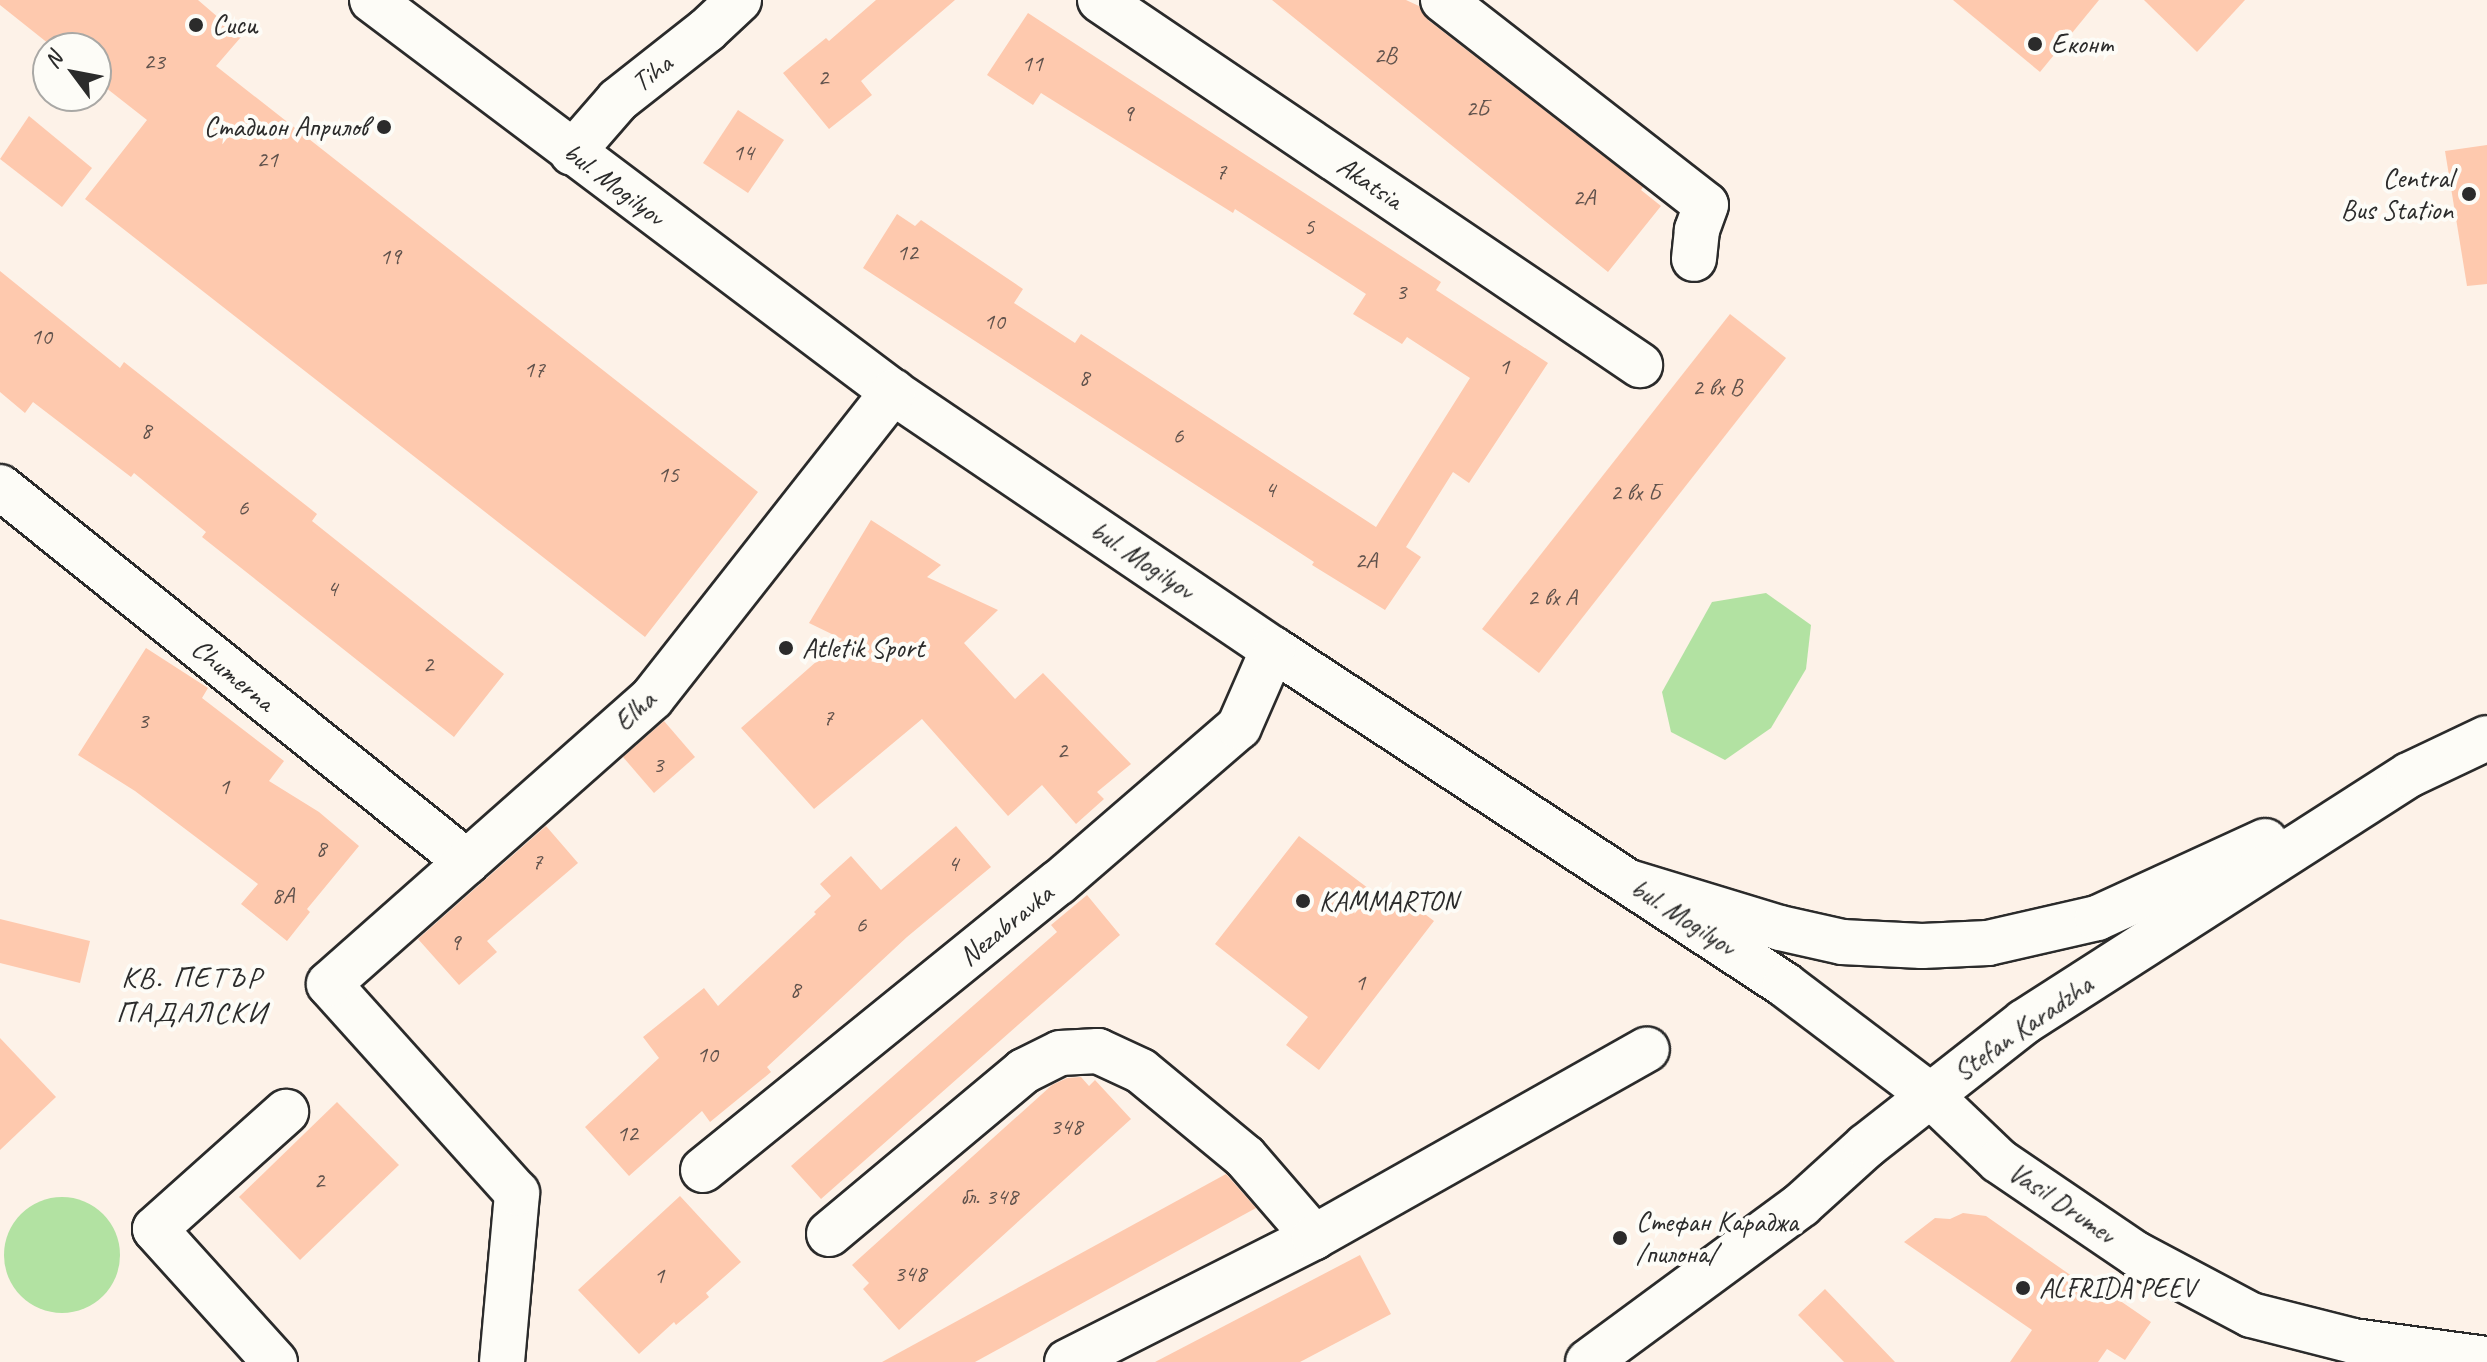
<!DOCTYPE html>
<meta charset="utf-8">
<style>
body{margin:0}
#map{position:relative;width:2487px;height:1362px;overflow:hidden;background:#fdf2e8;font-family:Caveat,sans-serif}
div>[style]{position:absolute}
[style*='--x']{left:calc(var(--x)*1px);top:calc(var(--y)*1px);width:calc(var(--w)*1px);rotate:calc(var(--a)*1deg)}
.green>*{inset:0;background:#b2e2a2}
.round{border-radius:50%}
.building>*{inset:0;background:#fec9ae}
.roads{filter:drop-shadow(2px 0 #2b2b2b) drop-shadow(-2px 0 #2b2b2b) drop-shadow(0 2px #2b2b2b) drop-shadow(0 -2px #2b2b2b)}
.minor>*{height:44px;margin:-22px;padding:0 22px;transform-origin:22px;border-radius:22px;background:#fdfcf7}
.major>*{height:44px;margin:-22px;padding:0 22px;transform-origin:22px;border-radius:22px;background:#fdfcf7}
.dots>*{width:22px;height:22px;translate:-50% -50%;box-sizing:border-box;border:4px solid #fdfcf7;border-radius:50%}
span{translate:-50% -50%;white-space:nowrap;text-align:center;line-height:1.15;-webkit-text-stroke:8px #fdfcf7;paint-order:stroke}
.number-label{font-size:24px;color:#60524c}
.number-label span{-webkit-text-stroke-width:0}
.poi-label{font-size:28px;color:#2b2b2b}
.left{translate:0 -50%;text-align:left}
.right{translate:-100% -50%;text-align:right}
.street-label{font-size:28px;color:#2b2b2b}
.neighbourhood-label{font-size:30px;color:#2b2b2b;letter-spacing:2px}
.north{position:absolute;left:32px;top:32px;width:80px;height:80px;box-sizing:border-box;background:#fdfcf7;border:2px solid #a9a8a5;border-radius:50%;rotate:302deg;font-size:22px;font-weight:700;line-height:32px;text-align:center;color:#2b2b2b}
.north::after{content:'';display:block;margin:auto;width:28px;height:36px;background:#2b2b2b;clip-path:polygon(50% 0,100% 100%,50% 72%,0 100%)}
</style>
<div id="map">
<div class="green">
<div style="clip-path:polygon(1766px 593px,1811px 625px,1806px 669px,1771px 728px,1725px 760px,1671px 732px,1662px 692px,1712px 602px)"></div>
<div class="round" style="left:4px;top:1197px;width:116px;height:116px"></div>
</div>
<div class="building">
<div style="clip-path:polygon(0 0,198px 0,241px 37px,216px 66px,758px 492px,645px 637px,85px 199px,147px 120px,96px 80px,96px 48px,54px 48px,0 5px)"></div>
<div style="clip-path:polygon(876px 0,955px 0,861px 81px,872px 95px,829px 129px,783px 73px,826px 38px,829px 41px)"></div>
<div style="clip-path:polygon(1272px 0,1406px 0,1419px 6px,1428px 20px,1643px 187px,1641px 190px,1661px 206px,1608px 272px)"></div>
<div style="clip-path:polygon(1953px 0,2099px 0,2040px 72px)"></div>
<div style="clip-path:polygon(2144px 0,2245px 0,2197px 52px)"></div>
<div style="clip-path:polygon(1028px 13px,1441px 282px,1436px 290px,1548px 363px,1469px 483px,1453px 472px,1406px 547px,1421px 557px,1385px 610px,1312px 565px,1314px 562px,863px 268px,897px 214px,915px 226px,921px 220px,1023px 289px,1014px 303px,1075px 343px,1081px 334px,1376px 527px,1470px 378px,1407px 337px,1402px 344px,1353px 314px,1366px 294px,1235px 209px,1233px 213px,1041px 93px,1033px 105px,987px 75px)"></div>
<div style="clip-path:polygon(738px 110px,784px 140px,748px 193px,703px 163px)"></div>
<div style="clip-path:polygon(29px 116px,92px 168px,62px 207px,0 159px)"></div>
<div style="clip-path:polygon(2487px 145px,2487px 284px,2467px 286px,2445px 151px)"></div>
<div style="clip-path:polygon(0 271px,120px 368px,124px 362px,317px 514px,312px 521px,504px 674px,454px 737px,202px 537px,206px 532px,134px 473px,131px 477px,33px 402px,25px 413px,0 392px)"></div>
<div style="clip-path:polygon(1730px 314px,1786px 358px,1539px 673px,1482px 629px)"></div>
<div style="clip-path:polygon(871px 520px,941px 565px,927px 577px,998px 610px,964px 643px,1015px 699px,1043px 673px,1131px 764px,1097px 792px,1104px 799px,1076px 824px,1042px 785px,1008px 816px,922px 719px,814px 809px,741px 728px,842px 639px,809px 623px)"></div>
<div style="clip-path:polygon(146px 648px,208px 688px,202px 698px,284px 761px,269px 781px,319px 812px,359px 846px,307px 909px,310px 912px,287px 941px,241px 904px,258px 884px,135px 791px,78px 755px)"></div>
<div style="clip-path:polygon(664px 721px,695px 757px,654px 793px,623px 757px)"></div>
<div style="clip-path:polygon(546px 826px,578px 863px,487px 941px,497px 952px,459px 985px,418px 939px)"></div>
<div style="clip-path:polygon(956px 826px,991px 867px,907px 937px,767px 1067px,771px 1072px,710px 1122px,702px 1111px,629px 1176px,585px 1127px,659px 1058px,643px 1037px,704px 988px,718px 1006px,816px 914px,814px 912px,831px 896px,820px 884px,851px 856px,881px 890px)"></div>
<div style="clip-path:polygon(1299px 836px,1393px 907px,1401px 896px,1434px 921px,1319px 1070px,1286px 1045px,1308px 1017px,1215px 944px)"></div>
<div style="clip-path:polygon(1087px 895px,1120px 935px,821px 1199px,791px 1166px,1057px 932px,1051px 925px)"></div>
<div style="clip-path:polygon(0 919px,90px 941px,80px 983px,0 963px)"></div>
<div style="clip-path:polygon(0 1038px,56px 1097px,0 1150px)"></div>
<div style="clip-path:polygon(1081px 1077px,1089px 1086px,1095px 1080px,1131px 1119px,899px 1330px,863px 1289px,869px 1283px,852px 1265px,1052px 1085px,1067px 1078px)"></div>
<div style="clip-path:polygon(337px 1102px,399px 1165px,300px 1260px,239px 1197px)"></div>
<div style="clip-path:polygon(1226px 1174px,1256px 1208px,975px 1362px,882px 1362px)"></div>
<div style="clip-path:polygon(680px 1196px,741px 1262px,706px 1293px,709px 1297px,676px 1325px,674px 1322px,639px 1354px,578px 1290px)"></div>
<div style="clip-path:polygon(1963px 1213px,1986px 1216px,2089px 1288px,2097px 1285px,2151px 1322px,2125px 1360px,2107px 1349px,2098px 1362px,2010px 1362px,2032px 1330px,1904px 1242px,1935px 1218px,1950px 1219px)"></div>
<div style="clip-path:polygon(1360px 1255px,1391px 1314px,1300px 1362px,1155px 1362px)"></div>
<div style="clip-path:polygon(1825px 1289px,1848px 1313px,1895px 1362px,1844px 1362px,1798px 1315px)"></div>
</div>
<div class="roads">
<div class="minor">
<div style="--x:372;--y:0;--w:652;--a:36.96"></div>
<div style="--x:893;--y:392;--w:459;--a:34.1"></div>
<div style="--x:1273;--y:649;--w:612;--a:33.27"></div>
<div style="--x:1785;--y:985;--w:182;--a:37.2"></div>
<div style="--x:1930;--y:1095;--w:95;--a:43.7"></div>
<div style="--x:1999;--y:1161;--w:166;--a:34.2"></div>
<div style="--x:2136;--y:1254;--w:130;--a:27.9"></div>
<div style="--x:2251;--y:1315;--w:105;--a:14.3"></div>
<div style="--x:2353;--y:1341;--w:135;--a:7.7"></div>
<div style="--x:1100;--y:0;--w:652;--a:34.06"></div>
<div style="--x:1443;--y:0;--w:333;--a:37.9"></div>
<div style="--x:1706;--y:205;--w:27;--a:110"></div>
<div style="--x:1697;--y:230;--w:29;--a:96"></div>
<div style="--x:572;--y:153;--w:70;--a:-49"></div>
<div style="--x:618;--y:100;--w:113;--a:-38.2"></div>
<div style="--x:707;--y:30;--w:44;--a:-43.2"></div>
<div style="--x:0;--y:487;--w:599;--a:38.76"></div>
<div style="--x:703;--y:1170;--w:457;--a:-39"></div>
<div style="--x:1058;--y:883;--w:239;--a:-40.8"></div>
<div style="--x:1239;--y:727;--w:85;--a:-66.4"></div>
<div style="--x:829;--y:1234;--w:254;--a:-39.9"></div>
<div style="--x:1024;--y:1071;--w:40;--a:-26.6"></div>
<div style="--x:1060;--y:1053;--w:38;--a:-3"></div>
<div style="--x:1098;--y:1051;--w:47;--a:24.9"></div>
<div style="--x:1141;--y:1071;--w:135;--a:39.6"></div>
<div style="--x:1245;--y:1157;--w:106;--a:49.2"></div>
<div style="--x:275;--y:1362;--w:179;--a:-132.1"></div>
<div style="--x:155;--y:1229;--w:176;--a:-41.8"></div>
<div style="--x:502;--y:1362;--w:170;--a:-84.9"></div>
<div style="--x:517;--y:1193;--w:281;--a:-132"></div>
<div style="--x:329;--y:984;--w:431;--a:-41.5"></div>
<div style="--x:652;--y:698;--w:390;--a:-51.8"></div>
<div style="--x:1067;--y:1362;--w:277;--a:-26.8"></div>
<div style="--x:1314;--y:1237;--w:382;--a:-29.4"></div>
</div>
<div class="major">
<div style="--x:1629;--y:882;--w:158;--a:16.9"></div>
<div style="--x:1780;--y:928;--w:64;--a:12.7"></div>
<div style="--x:1842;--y:942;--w:80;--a:2.9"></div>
<div style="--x:1922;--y:946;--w:66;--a:-2.6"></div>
<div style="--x:1988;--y:943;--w:112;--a:-12.9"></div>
<div style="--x:2097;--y:918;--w:185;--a:-24.6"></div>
<div style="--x:1588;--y:1362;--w:265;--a:-36.4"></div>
<div style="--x:1801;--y:1205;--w:88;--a:-42.2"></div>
<div style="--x:1866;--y:1146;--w:201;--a:-38.1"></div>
<div style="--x:2024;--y:1022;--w:457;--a:-32.7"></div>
<div style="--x:2409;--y:775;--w:86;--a:-25.4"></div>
</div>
</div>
<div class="dots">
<div style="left:196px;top:25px;background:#2b2b2b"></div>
<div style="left:2035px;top:44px;background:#2b2b2b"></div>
<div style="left:384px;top:127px;background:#2b2b2b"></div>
<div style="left:2469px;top:194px;background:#2b2b2b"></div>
<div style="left:786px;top:648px;background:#2b2b2b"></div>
<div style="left:1303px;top:901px;background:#2b2b2b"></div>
<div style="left:1620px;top:1238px;background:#2b2b2b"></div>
<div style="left:2023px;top:1288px;background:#2b2b2b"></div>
</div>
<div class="number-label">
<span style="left:1385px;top:56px">2В</span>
<span style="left:154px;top:62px">23</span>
<span style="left:1032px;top:64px">11</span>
<span style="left:823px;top:78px">2</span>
<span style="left:1477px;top:109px">2Б</span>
<span style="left:1128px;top:114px">9</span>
<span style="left:743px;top:153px">14</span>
<span style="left:267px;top:160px">21</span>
<span style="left:1221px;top:172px">7</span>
<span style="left:1584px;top:198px">2А</span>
<span style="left:1309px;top:227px">5</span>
<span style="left:907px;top:253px">12</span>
<span style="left:390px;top:257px">19</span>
<span style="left:1401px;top:292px">3</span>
<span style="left:994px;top:322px">10</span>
<span style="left:41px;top:337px">10</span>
<span style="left:1504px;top:367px">1</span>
<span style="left:534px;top:370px">17</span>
<span style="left:1084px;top:378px">8</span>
<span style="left:1717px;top:388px">2 вх В</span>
<span style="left:146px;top:431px">8</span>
<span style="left:1178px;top:436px">6</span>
<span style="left:668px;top:475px">15</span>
<span style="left:1270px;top:490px">4</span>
<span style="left:1635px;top:493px">2 вх Б</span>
<span style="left:243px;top:508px">6</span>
<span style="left:1366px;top:561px">2А</span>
<span style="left:332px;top:589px">4</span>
<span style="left:1552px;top:598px">2 вх А</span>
<span style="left:428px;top:665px">2</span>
<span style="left:828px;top:718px">7</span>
<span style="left:143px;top:721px">3</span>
<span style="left:1062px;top:751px">2</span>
<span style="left:658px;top:765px">3</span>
<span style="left:224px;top:787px">1</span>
<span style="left:321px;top:849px">8</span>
<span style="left:537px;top:862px">7</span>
<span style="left:953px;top:864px">4</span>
<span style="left:283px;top:896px">8А</span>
<span style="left:861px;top:925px">6</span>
<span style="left:455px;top:943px">9</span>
<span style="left:1360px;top:983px">1</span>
<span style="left:795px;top:990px">8</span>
<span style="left:707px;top:1055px">10</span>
<span style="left:1066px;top:1127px">348</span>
<span style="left:627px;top:1134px">12</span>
<span style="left:319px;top:1181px">2</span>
<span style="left:989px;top:1197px">бл. 348</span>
<span style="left:910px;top:1274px">348</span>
<span style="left:659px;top:1276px">1</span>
</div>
<div class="poi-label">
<span class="left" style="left:212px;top:25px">Сиси</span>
<span class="left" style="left:2051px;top:44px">Еконт</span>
<span class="right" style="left:368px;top:127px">Стадион Априлов</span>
<span class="right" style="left:2453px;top:194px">Central<br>Bus Station</span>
<span class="left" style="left:802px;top:648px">Atletik Sport</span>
<span class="left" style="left:1319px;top:901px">KAMMARTON</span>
<span class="left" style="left:1636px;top:1238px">Стефан Караджа<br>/пилона/</span>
<span class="left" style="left:2039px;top:1288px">ALFRIDA PEEV</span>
</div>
<div class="street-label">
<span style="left:652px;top:73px;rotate:-38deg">Tiha</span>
<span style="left:1370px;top:183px;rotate:34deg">Akatsia</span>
<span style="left:614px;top:184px;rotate:37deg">bul. Mogilyov</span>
<span style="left:1142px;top:560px;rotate:34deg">bul. Mogilyov</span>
<span style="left:233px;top:675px;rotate:39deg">Chumerna</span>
<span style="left:635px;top:711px;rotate:-44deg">Elha</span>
<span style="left:1683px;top:917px;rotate:33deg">bul. Mogilyov</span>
<span style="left:1006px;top:925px;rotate:-39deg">Nezabravka</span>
<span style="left:2023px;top:1028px;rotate:-35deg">Stefan Karadzha</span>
<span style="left:2062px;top:1203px;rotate:34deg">Vasil Drumev</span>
</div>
<div class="neighbourhood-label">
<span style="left:192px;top:994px">КВ. ПЕТЪР<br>ПАДАЛСКИ</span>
</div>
<div class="north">N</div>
</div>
